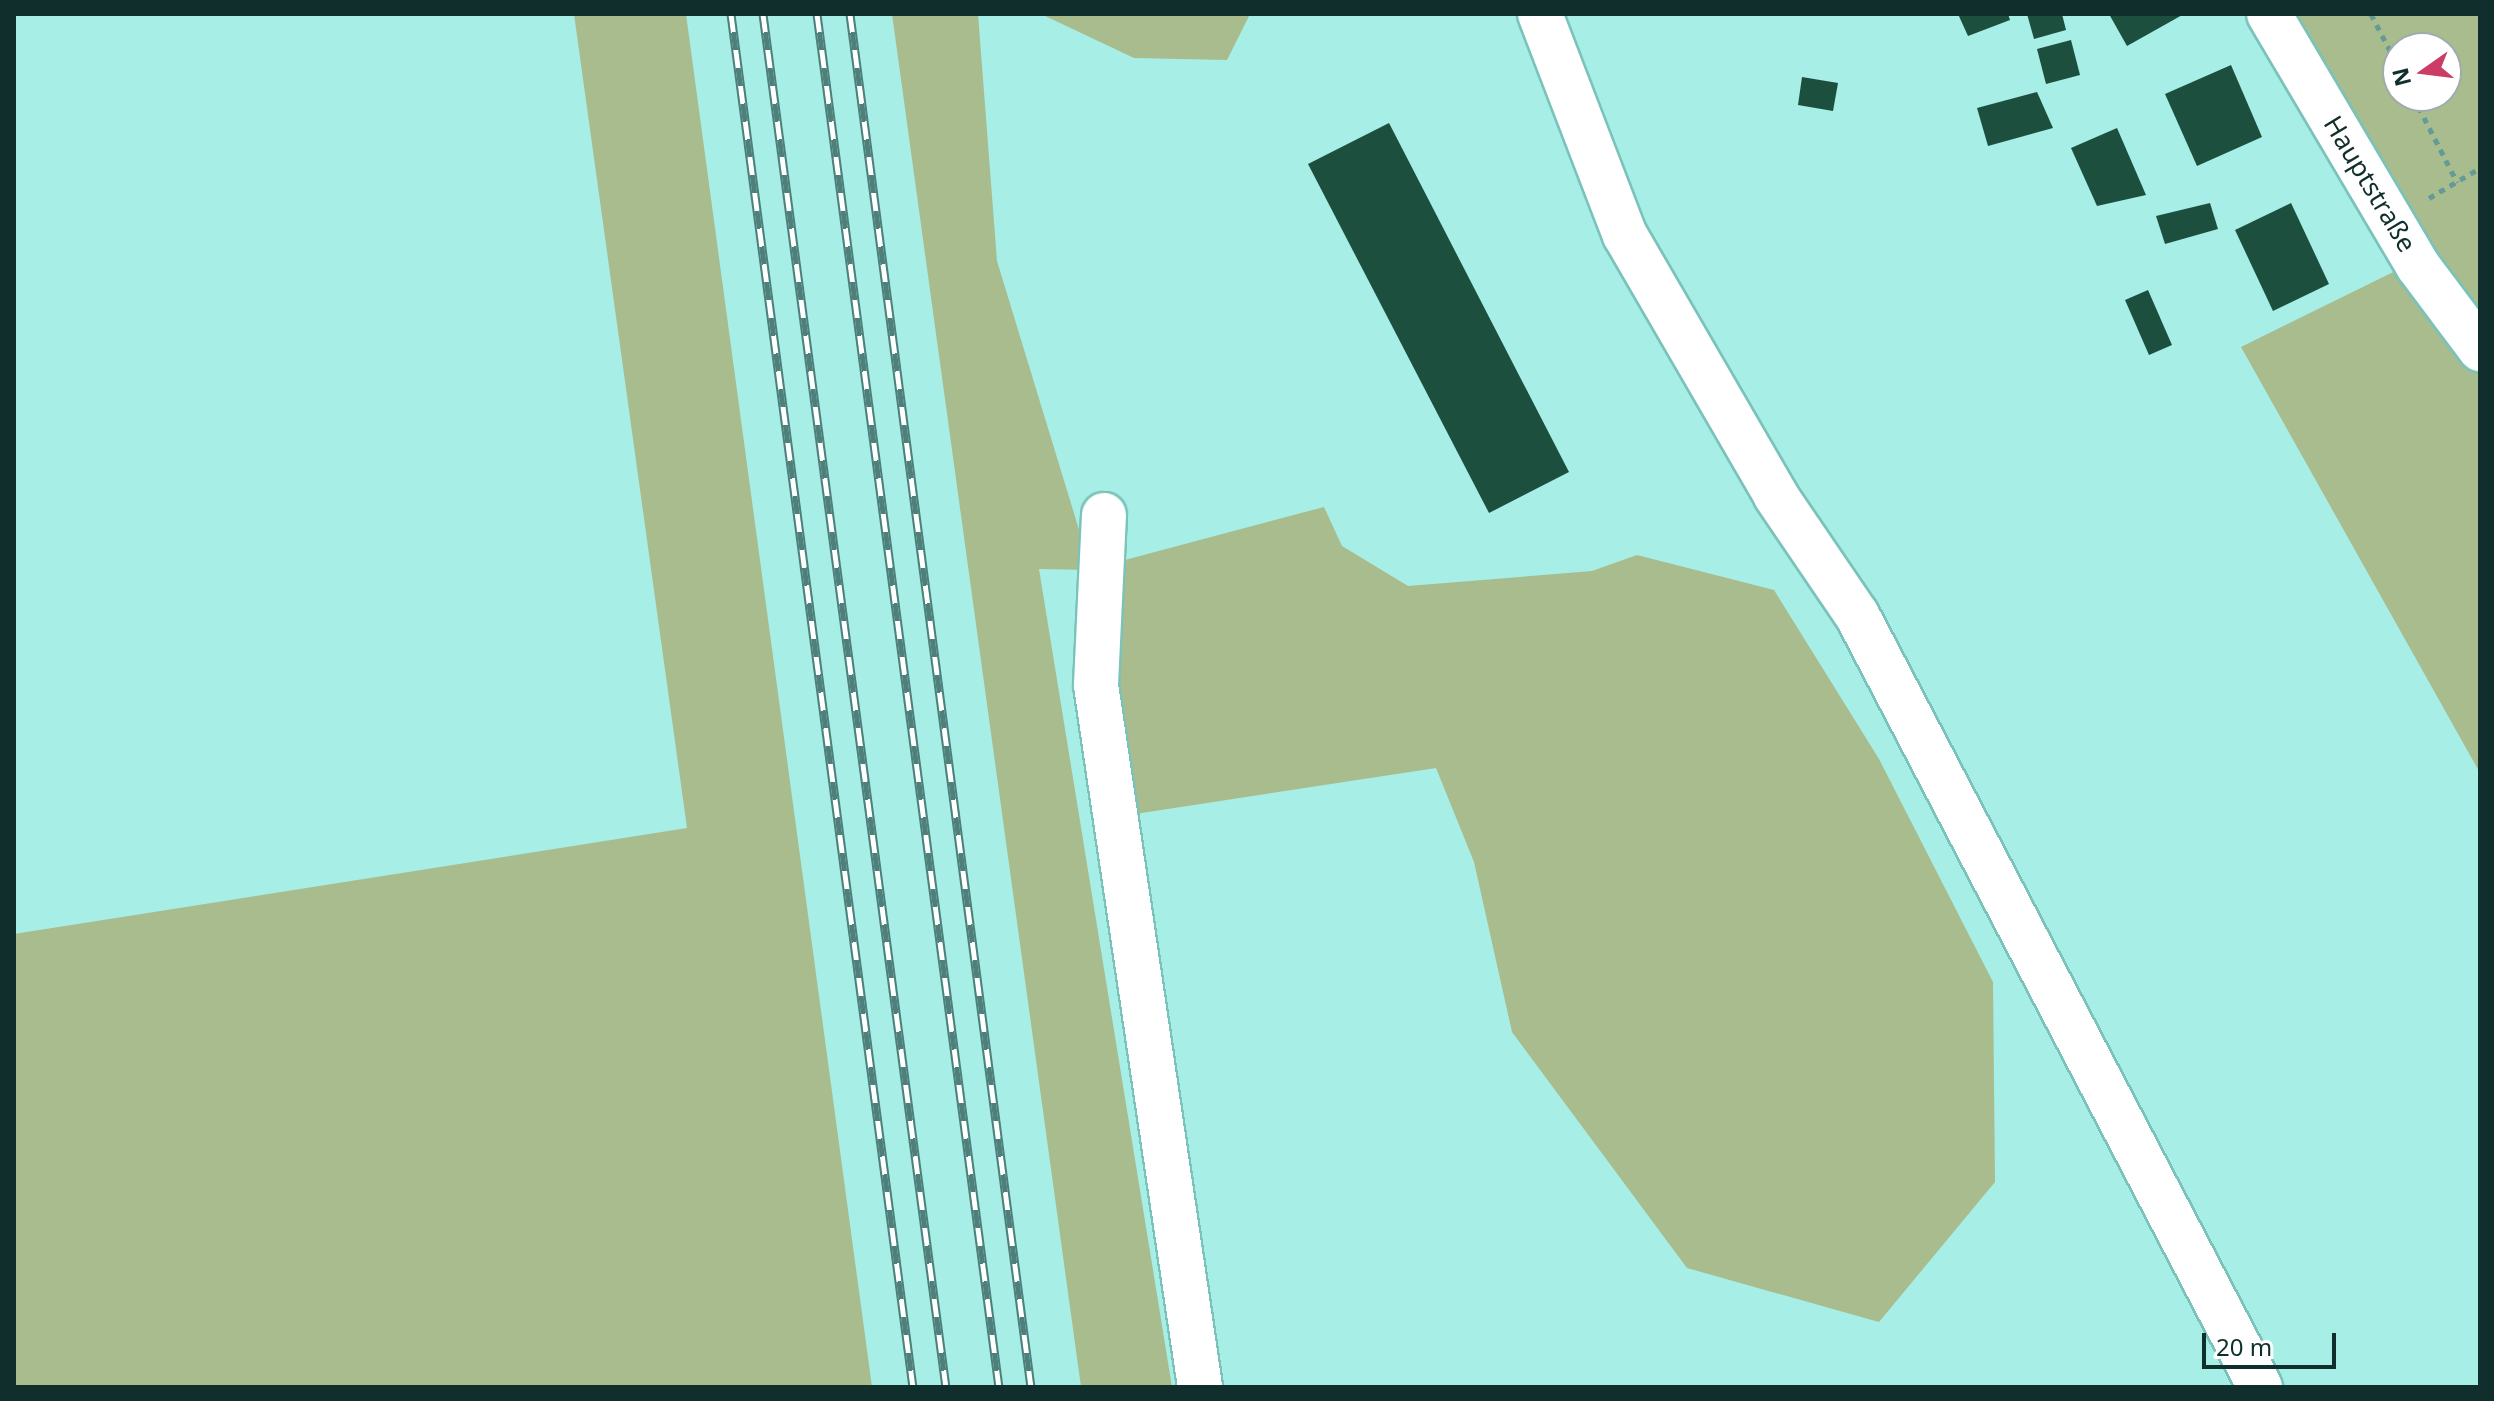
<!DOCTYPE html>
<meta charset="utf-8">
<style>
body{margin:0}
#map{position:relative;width:2494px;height:1401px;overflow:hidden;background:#a6eee6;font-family:"Noto Sans",sans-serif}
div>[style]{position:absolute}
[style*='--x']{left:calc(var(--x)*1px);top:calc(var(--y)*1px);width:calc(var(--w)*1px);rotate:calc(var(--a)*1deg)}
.green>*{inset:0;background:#a8bc8e}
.building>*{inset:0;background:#1d4f3e}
.path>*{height:5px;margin-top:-2.5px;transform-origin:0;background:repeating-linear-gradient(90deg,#659b96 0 6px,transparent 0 12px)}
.roads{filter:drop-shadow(2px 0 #7ac2ba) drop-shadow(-2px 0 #7ac2ba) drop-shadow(0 2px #7ac2ba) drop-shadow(0 -2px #7ac2ba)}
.minor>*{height:44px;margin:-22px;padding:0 22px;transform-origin:22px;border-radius:22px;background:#fff}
.rail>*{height:9px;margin-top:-4.5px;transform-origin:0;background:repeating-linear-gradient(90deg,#fff 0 18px,#4f7f7a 0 36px);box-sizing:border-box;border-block:2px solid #4f7f7a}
span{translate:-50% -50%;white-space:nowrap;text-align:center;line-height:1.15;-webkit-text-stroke:8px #fff;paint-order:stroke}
.street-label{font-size:26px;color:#102f2c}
.frame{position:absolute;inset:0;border:16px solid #102f2c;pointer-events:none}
.north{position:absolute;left:2382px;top:32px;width:80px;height:80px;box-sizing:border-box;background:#fff;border:2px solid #9facab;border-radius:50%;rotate:256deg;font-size:22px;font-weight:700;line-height:32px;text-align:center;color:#102f2c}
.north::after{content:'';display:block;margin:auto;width:28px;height:36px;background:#cb3c66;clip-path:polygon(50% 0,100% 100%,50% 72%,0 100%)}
.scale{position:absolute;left:2202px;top:1333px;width:134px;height:36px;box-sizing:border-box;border:4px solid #102f2c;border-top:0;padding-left:10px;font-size:24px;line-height:28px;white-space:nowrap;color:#102f2c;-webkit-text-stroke:6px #fff;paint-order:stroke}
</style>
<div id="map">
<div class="green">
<div style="clip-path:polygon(574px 14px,686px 14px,872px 1387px,14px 1387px,14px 934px,687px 828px)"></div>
<div style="clip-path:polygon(892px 14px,978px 14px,997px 261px,1091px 569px,1324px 507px,1342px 546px,1408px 586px,1592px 571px,1637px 555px,1774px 590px,1879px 759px,1993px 982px,1995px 1182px,1879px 1322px,1687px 1268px,1512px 1032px,1474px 862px,1436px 768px,1135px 814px,1091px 570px,1039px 569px,1172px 1387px,1081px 1387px)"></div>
<div style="clip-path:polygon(1041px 14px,1250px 14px,1227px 60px,1134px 58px)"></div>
<div style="clip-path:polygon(evenodd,2293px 14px,2480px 14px,2480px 773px,2241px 347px,2434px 252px,2293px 14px,2398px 48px,2446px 48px,2446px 96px,2398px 96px,2398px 48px)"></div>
</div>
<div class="building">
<div style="clip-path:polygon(1958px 14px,2008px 14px,2010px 20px,1968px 36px)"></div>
<div style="clip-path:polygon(2027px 14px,2062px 14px,2066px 30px,2034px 39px)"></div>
<div style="clip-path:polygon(2109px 14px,2184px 14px,2127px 46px)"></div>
<div style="clip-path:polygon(2071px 40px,2080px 75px,2046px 84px,2037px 49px)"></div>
<div style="clip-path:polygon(2231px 65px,2262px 137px,2197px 166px,2165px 94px)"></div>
<div style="clip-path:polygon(1802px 77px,1838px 83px,1833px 111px,1798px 105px)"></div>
<div style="clip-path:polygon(2037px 92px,2053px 128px,1988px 146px,1977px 108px)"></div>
<div style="clip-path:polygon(1389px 123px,1569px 472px,1489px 513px,1308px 164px)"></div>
<div style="clip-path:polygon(2117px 128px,2146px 195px,2097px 206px,2071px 148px)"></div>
<div style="clip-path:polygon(2210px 203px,2218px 229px,2165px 244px,2156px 216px)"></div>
<div style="clip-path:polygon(2291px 203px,2329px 284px,2273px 311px,2235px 230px)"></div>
<div style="clip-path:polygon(2148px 290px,2172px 345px,2149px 355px,2125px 300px)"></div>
</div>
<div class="path">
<div style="--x:2371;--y:14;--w:59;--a:62.6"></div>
<div style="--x:2413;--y:96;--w:97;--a:62.9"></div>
<div style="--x:2429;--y:198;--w:59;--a:-30.5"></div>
</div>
<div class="roads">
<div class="minor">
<div style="--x:1540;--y:14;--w:237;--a:69"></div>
<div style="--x:1625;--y:235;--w:302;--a:59.9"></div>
<div style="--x:1776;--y:496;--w:144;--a:55.8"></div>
<div style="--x:1857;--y:615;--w:871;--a:62.43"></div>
<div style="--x:2269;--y:14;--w:293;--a:59.4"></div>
<div style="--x:2418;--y:266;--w:104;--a:53.2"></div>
<div style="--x:1104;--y:515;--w:170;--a:92.7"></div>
<div style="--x:1096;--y:685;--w:710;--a:81.57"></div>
</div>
</div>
<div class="rail">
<div style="--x:731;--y:14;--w:1385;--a:82.45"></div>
<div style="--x:763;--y:14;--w:1385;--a:82.41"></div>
<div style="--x:817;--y:14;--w:1385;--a:82.45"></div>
<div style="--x:850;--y:14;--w:1385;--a:82.49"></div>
</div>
<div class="street-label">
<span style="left:2370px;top:184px;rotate:59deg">Hauptstraße</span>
</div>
<div class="frame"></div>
<div class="north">N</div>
<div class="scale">20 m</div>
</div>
